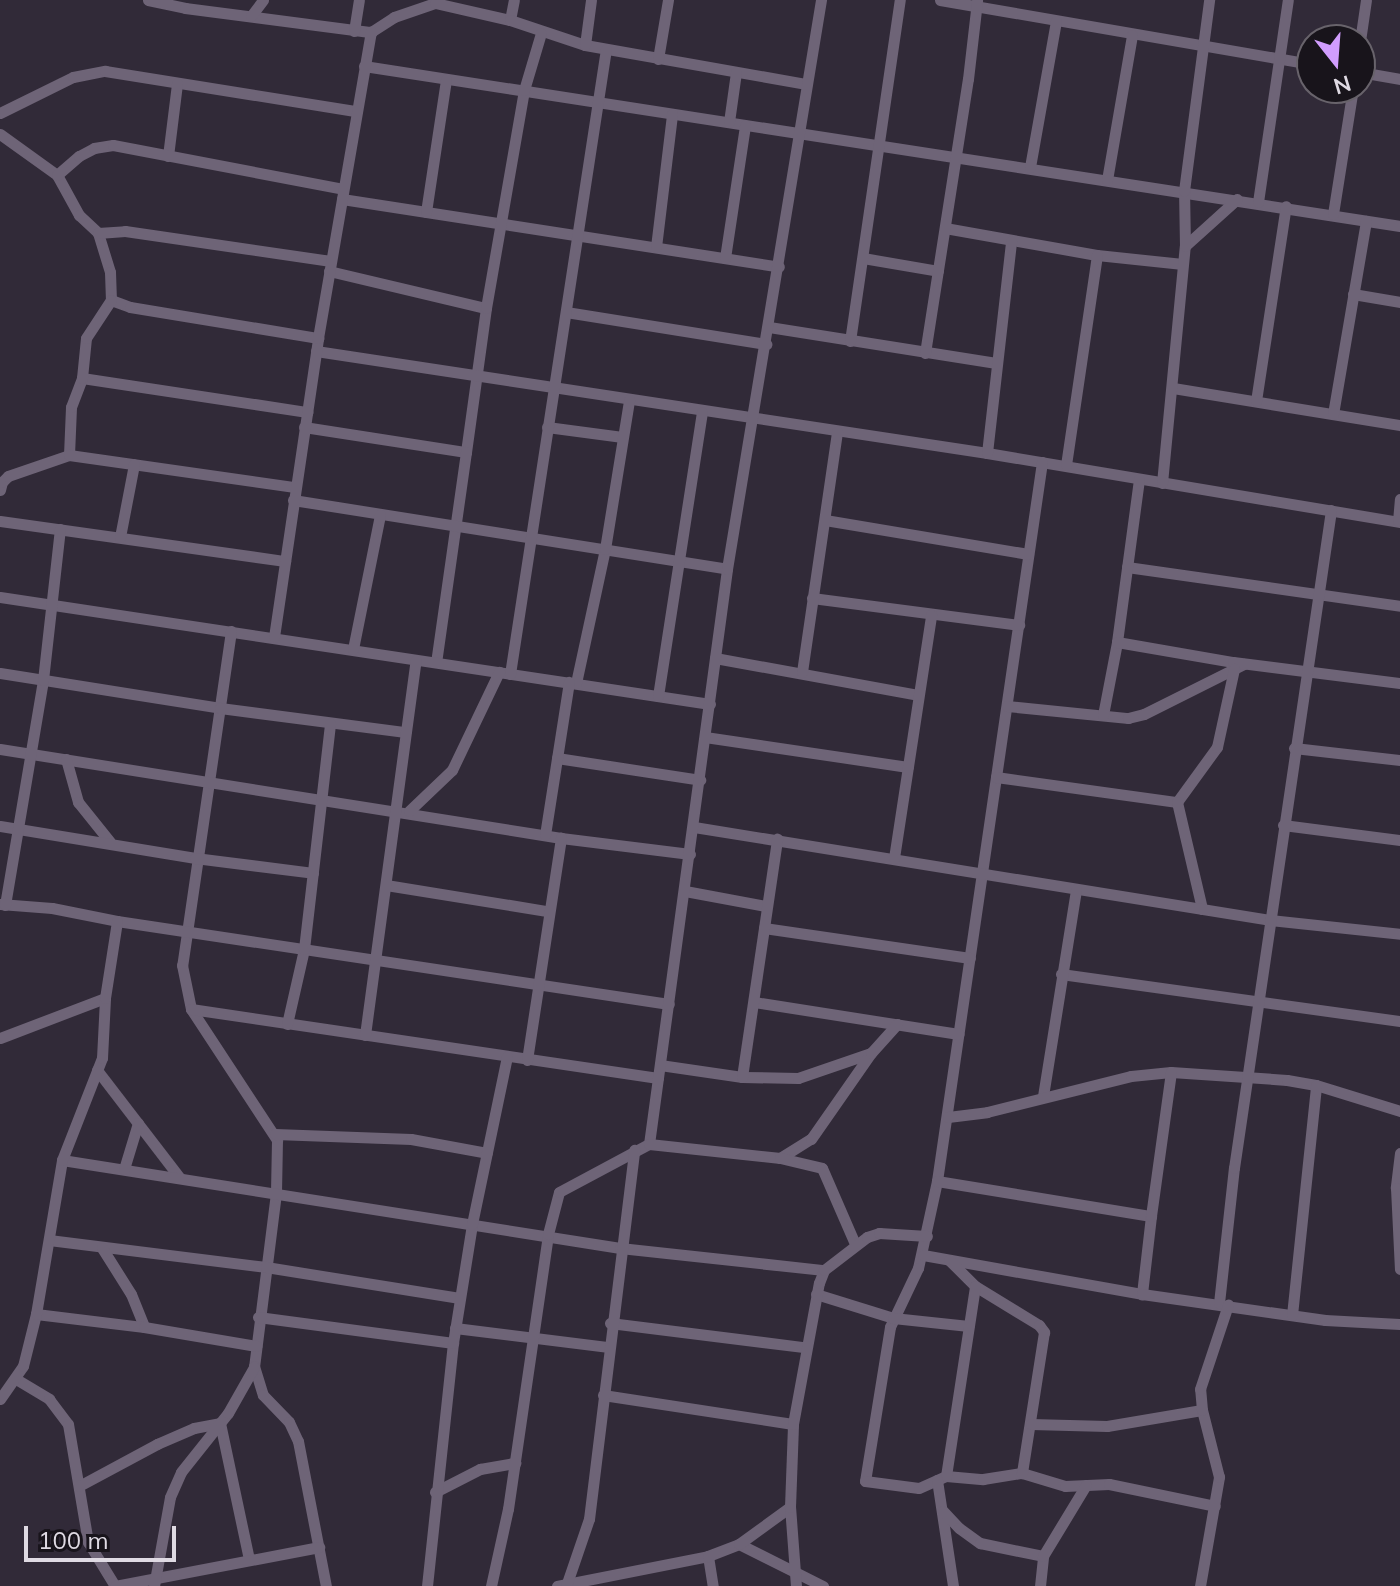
<!DOCTYPE html>
<style>
body{margin:0}
#map{position:relative;width:1400px;height:1586px;overflow:hidden;background:#312a38;font-family:Mulish,sans-serif}
div>[style]{position:absolute}
[style*='--x']{left:calc(var(--x)*1px);top:calc(var(--y)*1px);width:calc(var(--w)*1px);rotate:calc(var(--a)*1deg)}
.street>*{height:11px;margin:-5.5px;padding:0 5.5px;transform-origin:5.5px;border-radius:5.5px;background:#6e6477}
span{translate:-50% -50%;white-space:nowrap;text-align:center;line-height:1.15;-webkit-text-stroke:6px #18141b;paint-order:stroke}
.north{position:absolute;left:1296px;top:24px;width:80px;height:80px;box-sizing:border-box;background:#18141b;border:2px solid #68636b;border-radius:50%;rotate:163deg;font-size:22px;font-weight:700;line-height:32px;text-align:center;color:#dfdae3}
.north::after{content:'';display:block;margin:auto;width:28px;height:36px;background:#d19dfe;clip-path:polygon(50% 0,100% 100%,50% 72%,0 100%)}
.scale{position:absolute;left:24px;top:1526px;width:152px;height:36px;box-sizing:border-box;border:4px solid #dfdae3;border-top:0;padding-left:10px;font-size:24px;line-height:28px;white-space:nowrap;color:#dfdae3;-webkit-text-stroke:6px #18141b;paint-order:stroke}
</style>
<div id="map">
<div class="street">
<div style="--x:148;--y:0;--w:38;--a:12"></div>
<div style="--x:185;--y:8;--w:188;--a:7.4"></div>
<div style="--x:371;--y:32;--w:27;--a:-33"></div>
<div style="--x:394;--y:17;--w:43;--a:-18.9"></div>
<div style="--x:435;--y:3;--w:77;--a:12.8"></div>
<div style="--x:510;--y:20;--w:20;--a:-79"></div>
<div style="--x:940;--y:0;--w:377;--a:9.8"></div>
<div style="--x:251;--y:16;--w:20;--a:-53"></div>
<div style="--x:510;--y:20;--w:79;--a:18.4"></div>
<div style="--x:585;--y:45;--w:225;--a:10"></div>
<div style="--x:354;--y:31;--w:31;--a:-81"></div>
<div style="--x:1360;--y:41;--w:41;--a:-81.7"></div>
<div style="--x:585;--y:45;--w:45;--a:-82.4"></div>
<div style="--x:658;--y:59;--w:60;--a:-80.4"></div>
<div style="--x:364;--y:66;--w:1048;--a:8.78"></div>
<div style="--x:1360;--y:72;--w:41;--a:9.9"></div>
<div style="--x:0;--y:113;--w:81;--a:-26.3"></div>
<div style="--x:73;--y:77;--w:33;--a:-11"></div>
<div style="--x:105;--y:71;--w:253;--a:9.1"></div>
<div style="--x:729;--y:122;--w:50;--a:-82"></div>
<div style="--x:0;--y:134;--w:70;--a:35.7"></div>
<div style="--x:57;--y:175;--w:46;--a:61.2"></div>
<div style="--x:79;--y:215;--w:26;--a:43"></div>
<div style="--x:98;--y:233;--w:41;--a:72.9"></div>
<div style="--x:110;--y:272;--w:28;--a:88"></div>
<div style="--x:111;--y:300;--w:20;--a:20"></div>
<div style="--x:130;--y:307;--w:191;--a:9.4"></div>
<div style="--x:168;--y:156;--w:73;--a:-82.9"></div>
<div style="--x:1030;--y:167;--w:148;--a:-79.9"></div>
<div style="--x:57;--y:175;--w:29;--a:-41"></div>
<div style="--x:79;--y:156;--w:17;--a:-28"></div>
<div style="--x:94;--y:148;--w:19;--a:-9"></div>
<div style="--x:113;--y:145;--w:234;--a:10.8"></div>
<div style="--x:1107;--y:180;--w:147;--a:-80.2"></div>
<div style="--x:342;--y:199;--w:442;--a:8.8"></div>
<div style="--x:1258;--y:202;--w:204;--a:-81.6"></div>
<div style="--x:426;--y:212;--w:134;--a:-81.4"></div>
<div style="--x:1333;--y:214;--w:128;--a:-81"></div>
<div style="--x:945;--y:228;--w:154;--a:10.1"></div>
<div style="--x:1097;--y:255;--w:86;--a:6"></div>
<div style="--x:98;--y:233;--w:27;--a:-4"></div>
<div style="--x:125;--y:231;--w:208;--a:8.3"></div>
<div style="--x:1185;--y:246;--w:70;--a:-42.1"></div>
<div style="--x:656;--y:247;--w:134;--a:-83.1"></div>
<div style="--x:725;--y:258;--w:134;--a:-81.4"></div>
<div style="--x:863;--y:258;--w:76;--a:9.8"></div>
<div style="--x:329;--y:271;--w:161;--a:13.3"></div>
<div style="--x:486;--y:308;--w:145;--a:97.9"></div>
<div style="--x:1353;--y:294;--w:48;--a:9.7"></div>
<div style="--x:486;--y:308;--w:221;--a:-80.1"></div>
<div style="--x:524;--y:90;--w:59;--a:-73.4"></div>
<div style="--x:566;--y:312;--w:203;--a:9.1"></div>
<div style="--x:769;--y:327;--w:230;--a:9"></div>
<div style="--x:850;--y:341;--w:345;--a:-81.7"></div>
<div style="--x:316;--y:351;--w:679;--a:8.64"></div>
<div style="--x:987;--y:453;--w:419;--a:9.5"></div>
<div style="--x:925;--y:353;--w:277;--a:-81.1"></div>
<div style="--x:968;--y:79;--w:79;--a:-83.4"></div>
<div style="--x:82;--y:378;--w:228;--a:8.6"></div>
<div style="--x:1173;--y:388;--w:230;--a:9.3"></div>
<div style="--x:1256;--y:401;--w:197;--a:-81.3"></div>
<div style="--x:1333;--y:414;--w:196;--a:-80.3"></div>
<div style="--x:304;--y:427;--w:164;--a:8.8"></div>
<div style="--x:466;--y:452;--w:212;--a:98.1"></div>
<div style="--x:547;--y:427;--w:76;--a:7.6"></div>
<div style="--x:987;--y:453;--w:213;--a:-83.5"></div>
<div style="--x:69;--y:455;--w:48;--a:-87.6"></div>
<div style="--x:71;--y:407;--w:31;--a:-69"></div>
<div style="--x:82;--y:378;--w:40;--a:-84.3"></div>
<div style="--x:86;--y:338;--w:45;--a:-56.7"></div>
<div style="--x:1042;--y:462;--w:727;--a:98.31"></div>
<div style="--x:937;--y:1181;--w:89;--a:102.3"></div>
<div style="--x:918;--y:1268;--w:65;--a:115.4"></div>
<div style="--x:890;--y:1327;--w:156;--a:99.2"></div>
<div style="--x:865;--y:1481;--w:54;--a:7.4"></div>
<div style="--x:919;--y:1488;--w:30;--a:-24"></div>
<div style="--x:946;--y:1476;--w:37;--a:5"></div>
<div style="--x:983;--y:1479;--w:39;--a:-9"></div>
<div style="--x:1022;--y:1473;--w:45;--a:16.8"></div>
<div style="--x:1065;--y:1486;--w:44;--a:-2.6"></div>
<div style="--x:1109;--y:1484;--w:108;--a:11.7"></div>
<div style="--x:1066;--y:465;--w:212;--a:-81.6"></div>
<div style="--x:1162;--y:483;--w:238;--a:-84.5"></div>
<div style="--x:1185;--y:246;--w:55;--a:-91"></div>
<div style="--x:1184;--y:191;--w:193;--a:-82.5"></div>
<div style="--x:0;--y:490;--w:8;--a:-76"></div>
<div style="--x:2;--y:482;--w:8;--a:-45"></div>
<div style="--x:8;--y:476;--w:65;--a:-19"></div>
<div style="--x:69;--y:455;--w:228;--a:8.1"></div>
<div style="--x:293;--y:500;--w:439;--a:9"></div>
<div style="--x:825;--y:520;--w:206;--a:9.5"></div>
<div style="--x:0;--y:521;--w:288;--a:8"></div>
<div style="--x:1398;--y:521;--w:22;--a:-85"></div>
<div style="--x:120;--y:537;--w:74;--a:-79.1"></div>
<div style="--x:1127;--y:567;--w:276;--a:8.1"></div>
<div style="--x:0;--y:597;--w:718;--a:8.57"></div>
<div style="--x:812;--y:598;--w:209;--a:7.4"></div>
<div style="--x:231;--y:631;--w:338;--a:98.3"></div>
<div style="--x:182;--y:965;--w:45;--a:78.4"></div>
<div style="--x:191;--y:1009;--w:157;--a:56.7"></div>
<div style="--x:277;--y:1140;--w:53;--a:91.1"></div>
<div style="--x:276;--y:1193;--w:174;--a:97.2"></div>
<div style="--x:254;--y:1366;--w:30;--a:73"></div>
<div style="--x:263;--y:1395;--w:37;--a:46"></div>
<div style="--x:289;--y:1422;--w:21;--a:65"></div>
<div style="--x:298;--y:1441;--w:148;--a:79.1"></div>
<div style="--x:274;--y:637;--w:302;--a:-81.6"></div>
<div style="--x:318;--y:338;--w:311;--a:-80.2"></div>
<div style="--x:1117;--y:642;--w:164;--a:-82.3"></div>
<div style="--x:353;--y:649;--w:137;--a:-78.6"></div>
<div style="--x:715;--y:658;--w:206;--a:10.3"></div>
<div style="--x:802;--y:672;--w:243;--a:-81.7"></div>
<div style="--x:0;--y:673;--w:223;--a:9"></div>
<div style="--x:220;--y:708;--w:187;--a:7.4"></div>
<div style="--x:510;--y:674;--w:632;--a:-81.27"></div>
<div style="--x:576;--y:683;--w:137;--a:-77.8"></div>
<div style="--x:605;--y:549;--w:151;--a:-80.8"></div>
<div style="--x:658;--y:696;--w:287;--a:-81.2"></div>
<div style="--x:1007;--y:706;--w:122;--a:5.7"></div>
<div style="--x:1128;--y:718;--w:16;--a:-14"></div>
<div style="--x:1144;--y:714;--w:112;--a:-26.6"></div>
<div style="--x:1103;--y:715;--w:74;--a:-79.1"></div>
<div style="--x:1117;--y:642;--w:118;--a:9.8"></div>
<div style="--x:1233;--y:662;--w:168;--a:7.2"></div>
<div style="--x:705;--y:737;--w:205;--a:8.4"></div>
<div style="--x:1294;--y:748;--w:107;--a:6.5"></div>
<div style="--x:0;--y:749;--w:568;--a:9.01"></div>
<div style="--x:561;--y:838;--w:130;--a:7.1"></div>
<div style="--x:557;--y:758;--w:145;--a:8.7"></div>
<div style="--x:66;--y:759;--w:45;--a:74.4"></div>
<div style="--x:78;--y:802;--w:51;--a:51.3"></div>
<div style="--x:996;--y:777;--w:183;--a:7.9"></div>
<div style="--x:1177;--y:802;--w:68;--a:-54"></div>
<div style="--x:1217;--y:747;--w:80;--a:-77.7"></div>
<div style="--x:1177;--y:802;--w:110;--a:76.8"></div>
<div style="--x:409;--y:811;--w:59;--a:-43.6"></div>
<div style="--x:452;--y:770;--w:109;--a:-64.4"></div>
<div style="--x:1283;--y:825;--w:118;--a:7.3"></div>
<div style="--x:0;--y:826;--w:198;--a:9.3"></div>
<div style="--x:195;--y:858;--w:119;--a:7.2"></div>
<div style="--x:694;--y:827;--w:583;--a:9.17"></div>
<div style="--x:1270;--y:920;--w:131;--a:6.1"></div>
<div style="--x:545;--y:835;--w:155;--a:-81.1"></div>
<div style="--x:894;--y:858;--w:246;--a:-81.3"></div>
<div style="--x:386;--y:885;--w:163;--a:9.2"></div>
<div style="--x:685;--y:891;--w:82;--a:10.5"></div>
<div style="--x:0;--y:904;--w:52;--a:4.4"></div>
<div style="--x:52;--y:908;--w:66;--a:11.3"></div>
<div style="--x:117;--y:921;--w:558;--a:8.55"></div>
<div style="--x:5;--y:905;--w:228;--a:-80.4"></div>
<div style="--x:43;--y:680;--w:152;--a:-83.6"></div>
<div style="--x:764;--y:928;--w:208;--a:8.3"></div>
<div style="--x:1061;--y:974;--w:342;--a:7.9"></div>
<div style="--x:754;--y:1002;--w:207;--a:8.9"></div>
<div style="--x:191;--y:1009;--w:472;--a:8.4"></div>
<div style="--x:287;--y:1024;--w:77;--a:-77.2"></div>
<div style="--x:304;--y:949;--w:227;--a:-83.4"></div>
<div style="--x:365;--y:1035;--w:378;--a:-82.3"></div>
<div style="--x:0;--y:1038;--w:112;--a:-20.9"></div>
<div style="--x:527;--y:1060;--w:225;--a:-81.3"></div>
<div style="--x:660;--y:1065;--w:83;--a:8.3"></div>
<div style="--x:742;--y:1077;--w:56;--a:1"></div>
<div style="--x:798;--y:1078;--w:77;--a:-18.9"></div>
<div style="--x:97;--y:1070;--w:136;--a:52.5"></div>
<div style="--x:742;--y:1077;--w:241;--a:-81.6"></div>
<div style="--x:1043;--y:1096;--w:209;--a:-80.9"></div>
<div style="--x:948;--y:1117;--w:39;--a:-7"></div>
<div style="--x:987;--y:1112;--w:148;--a:-14"></div>
<div style="--x:1131;--y:1076;--w:40;--a:-5.7"></div>
<div style="--x:1171;--y:1072;--w:116;--a:3.9"></div>
<div style="--x:1287;--y:1080;--w:29;--a:10"></div>
<div style="--x:1316;--y:1085;--w:88;--a:17.2"></div>
<div style="--x:275;--y:1134;--w:136;--a:2.1"></div>
<div style="--x:411;--y:1139;--w:77;--a:10.4"></div>
<div style="--x:649;--y:1144;--w:580;--a:-82.27"></div>
<div style="--x:727;--y:569;--w:577;--a:-80.62"></div>
<div style="--x:1400;--y:1153;--w:35;--a:97"></div>
<div style="--x:1396;--y:1188;--w:81;--a:87.2"></div>
<div style="--x:780;--y:1158;--w:36;--a:-32"></div>
<div style="--x:811;--y:1139;--w:105;--a:-55.1"></div>
<div style="--x:871;--y:1053;--w:39;--a:-48"></div>
<div style="--x:62;--y:1160;--w:565;--a:8.96"></div>
<div style="--x:620;--y:1248;--w:205;--a:6.2"></div>
<div style="--x:124;--y:1169;--w:48;--a:-73.1"></div>
<div style="--x:937;--y:1181;--w:217;--a:9.3"></div>
<div style="--x:1151;--y:1216;--w:79;--a:96.6"></div>
<div style="--x:1151;--y:1216;--w:145;--a:-82.1"></div>
<div style="--x:49;--y:1240;--w:219;--a:7.1"></div>
<div style="--x:266;--y:1267;--w:196;--a:9.1"></div>
<div style="--x:102;--y:1248;--w:54;--a:57.8"></div>
<div style="--x:131;--y:1294;--w:35;--a:68"></div>
<div style="--x:923;--y:1255;--w:222;--a:10.1"></div>
<div style="--x:1142;--y:1294;--w:185;--a:8.1"></div>
<div style="--x:1325;--y:1320;--w:75;--a:3.1"></div>
<div style="--x:949;--y:1260;--w:37;--a:45"></div>
<div style="--x:975;--y:1286;--w:75;--a:31.4"></div>
<div style="--x:1039;--y:1325;--w:9;--a:54"></div>
<div style="--x:1044;--y:1332;--w:143;--a:98.9"></div>
<div style="--x:816;--y:1294;--w:81;--a:17.3"></div>
<div style="--x:893;--y:1318;--w:76;--a:6"></div>
<div style="--x:1219;--y:1303;--w:136;--a:-83.7"></div>
<div style="--x:1234;--y:1168;--w:665;--a:-81.61"></div>
<div style="--x:36;--y:1314;--w:109;--a:6.9"></div>
<div style="--x:144;--y:1327;--w:114;--a:9.6"></div>
<div style="--x:1292;--y:1315;--w:231;--a:-84"></div>
<div style="--x:258;--y:1317;--w:197;--a:7.6"></div>
<div style="--x:610;--y:1323;--w:195;--a:7.1"></div>
<div style="--x:455;--y:1328;--w:153;--a:7.1"></div>
<div style="--x:16;--y:1379;--w:39;--a:31"></div>
<div style="--x:49;--y:1399;--w:31;--a:53"></div>
<div style="--x:68;--y:1424;--w:120;--a:80.4"></div>
<div style="--x:88;--y:1542;--w:52;--a:58.5"></div>
<div style="--x:603;--y:1395;--w:192;--a:8.7"></div>
<div style="--x:0;--y:1399;--w:40;--a:-55.1"></div>
<div style="--x:23;--y:1366;--w:54;--a:-76"></div>
<div style="--x:36;--y:1314;--w:156;--a:-80.4"></div>
<div style="--x:62;--y:1160;--w:110;--a:-68.6"></div>
<div style="--x:102;--y:1058;--w:60;--a:-87.1"></div>
<div style="--x:105;--y:998;--w:78;--a:-81.1"></div>
<div style="--x:1031;--y:1424;--w:76;--a:1.5"></div>
<div style="--x:1107;--y:1426;--w:96;--a:-9.6"></div>
<div style="--x:946;--y:1476;--w:192;--a:-81.3"></div>
<div style="--x:937;--y:1480;--w:107;--a:81.4"></div>
<div style="--x:79;--y:1486;--w:89;--a:-28.3"></div>
<div style="--x:157;--y:1444;--w:40;--a:-23.4"></div>
<div style="--x:194;--y:1428;--w:26;--a:-11"></div>
<div style="--x:220;--y:1423;--w:139;--a:78"></div>
<div style="--x:435;--y:1492;--w:51;--a:-27.1"></div>
<div style="--x:480;--y:1469;--w:36;--a:-10"></div>
<div style="--x:943;--y:1511;--w:23;--a:47"></div>
<div style="--x:959;--y:1528;--w:26;--a:36"></div>
<div style="--x:980;--y:1543;--w:64;--a:11.7"></div>
<div style="--x:739;--y:1544;--w:94;--a:26.6"></div>
<div style="--x:708;--y:1556;--w:30;--a:81"></div>
<div style="--x:115;--y:1586;--w:208;--a:-10.8"></div>
<div style="--x:154;--y:1586;--w:90;--a:-79.8"></div>
<div style="--x:170;--y:1497;--w:27;--a:-66"></div>
<div style="--x:181;--y:1472;--w:75;--a:-51.5"></div>
<div style="--x:228;--y:1413;--w:53;--a:-60.5"></div>
<div style="--x:427;--y:1586;--w:244;--a:-83.9"></div>
<div style="--x:453;--y:1343;--w:121;--a:-80.9"></div>
<div style="--x:472;--y:1224;--w:171;--a:-78.2"></div>
<div style="--x:491;--y:1586;--w:79;--a:-77.6"></div>
<div style="--x:508;--y:1509;--w:278;--a:-81.7"></div>
<div style="--x:548;--y:1234;--w:43;--a:-75.3"></div>
<div style="--x:559;--y:1192;--w:102;--a:-28.1"></div>
<div style="--x:649;--y:1144;--w:132;--a:6.1"></div>
<div style="--x:780;--y:1158;--w:43;--a:13.4"></div>
<div style="--x:822;--y:1168;--w:83;--a:66.5"></div>
<div style="--x:557;--y:1586;--w:154;--a:-11.2"></div>
<div style="--x:708;--y:1556;--w:33;--a:-21"></div>
<div style="--x:739;--y:1544;--w:63;--a:-36"></div>
<div style="--x:566;--y:1586;--w:71;--a:-71.1"></div>
<div style="--x:589;--y:1519;--w:372;--a:-83"></div>
<div style="--x:796;--y:1586;--w:79;--a:-94.3"></div>
<div style="--x:790;--y:1507;--w:83;--a:-87.9"></div>
<div style="--x:793;--y:1424;--w:143;--a:-79.6"></div>
<div style="--x:819;--y:1283;--w:14;--a:-69"></div>
<div style="--x:824;--y:1270;--w:54;--a:-37.5"></div>
<div style="--x:867;--y:1237;--w:13;--a:-18"></div>
<div style="--x:879;--y:1233;--w:48;--a:3.6"></div>
<div style="--x:1040;--y:1586;--w:30;--a:-84"></div>
<div style="--x:1043;--y:1556;--w:83;--a:-58.8"></div>
<div style="--x:1200;--y:1586;--w:111;--a:-80.1"></div>
<div style="--x:1219;--y:1477;--w:69;--a:-104.2"></div>
<div style="--x:1202;--y:1410;--w:21;--a:-95"></div>
<div style="--x:1200;--y:1389;--w:89;--a:-71.6"></div>
</div>
<div class="north">N</div>
<div class="scale">100 m</div>
</div>
